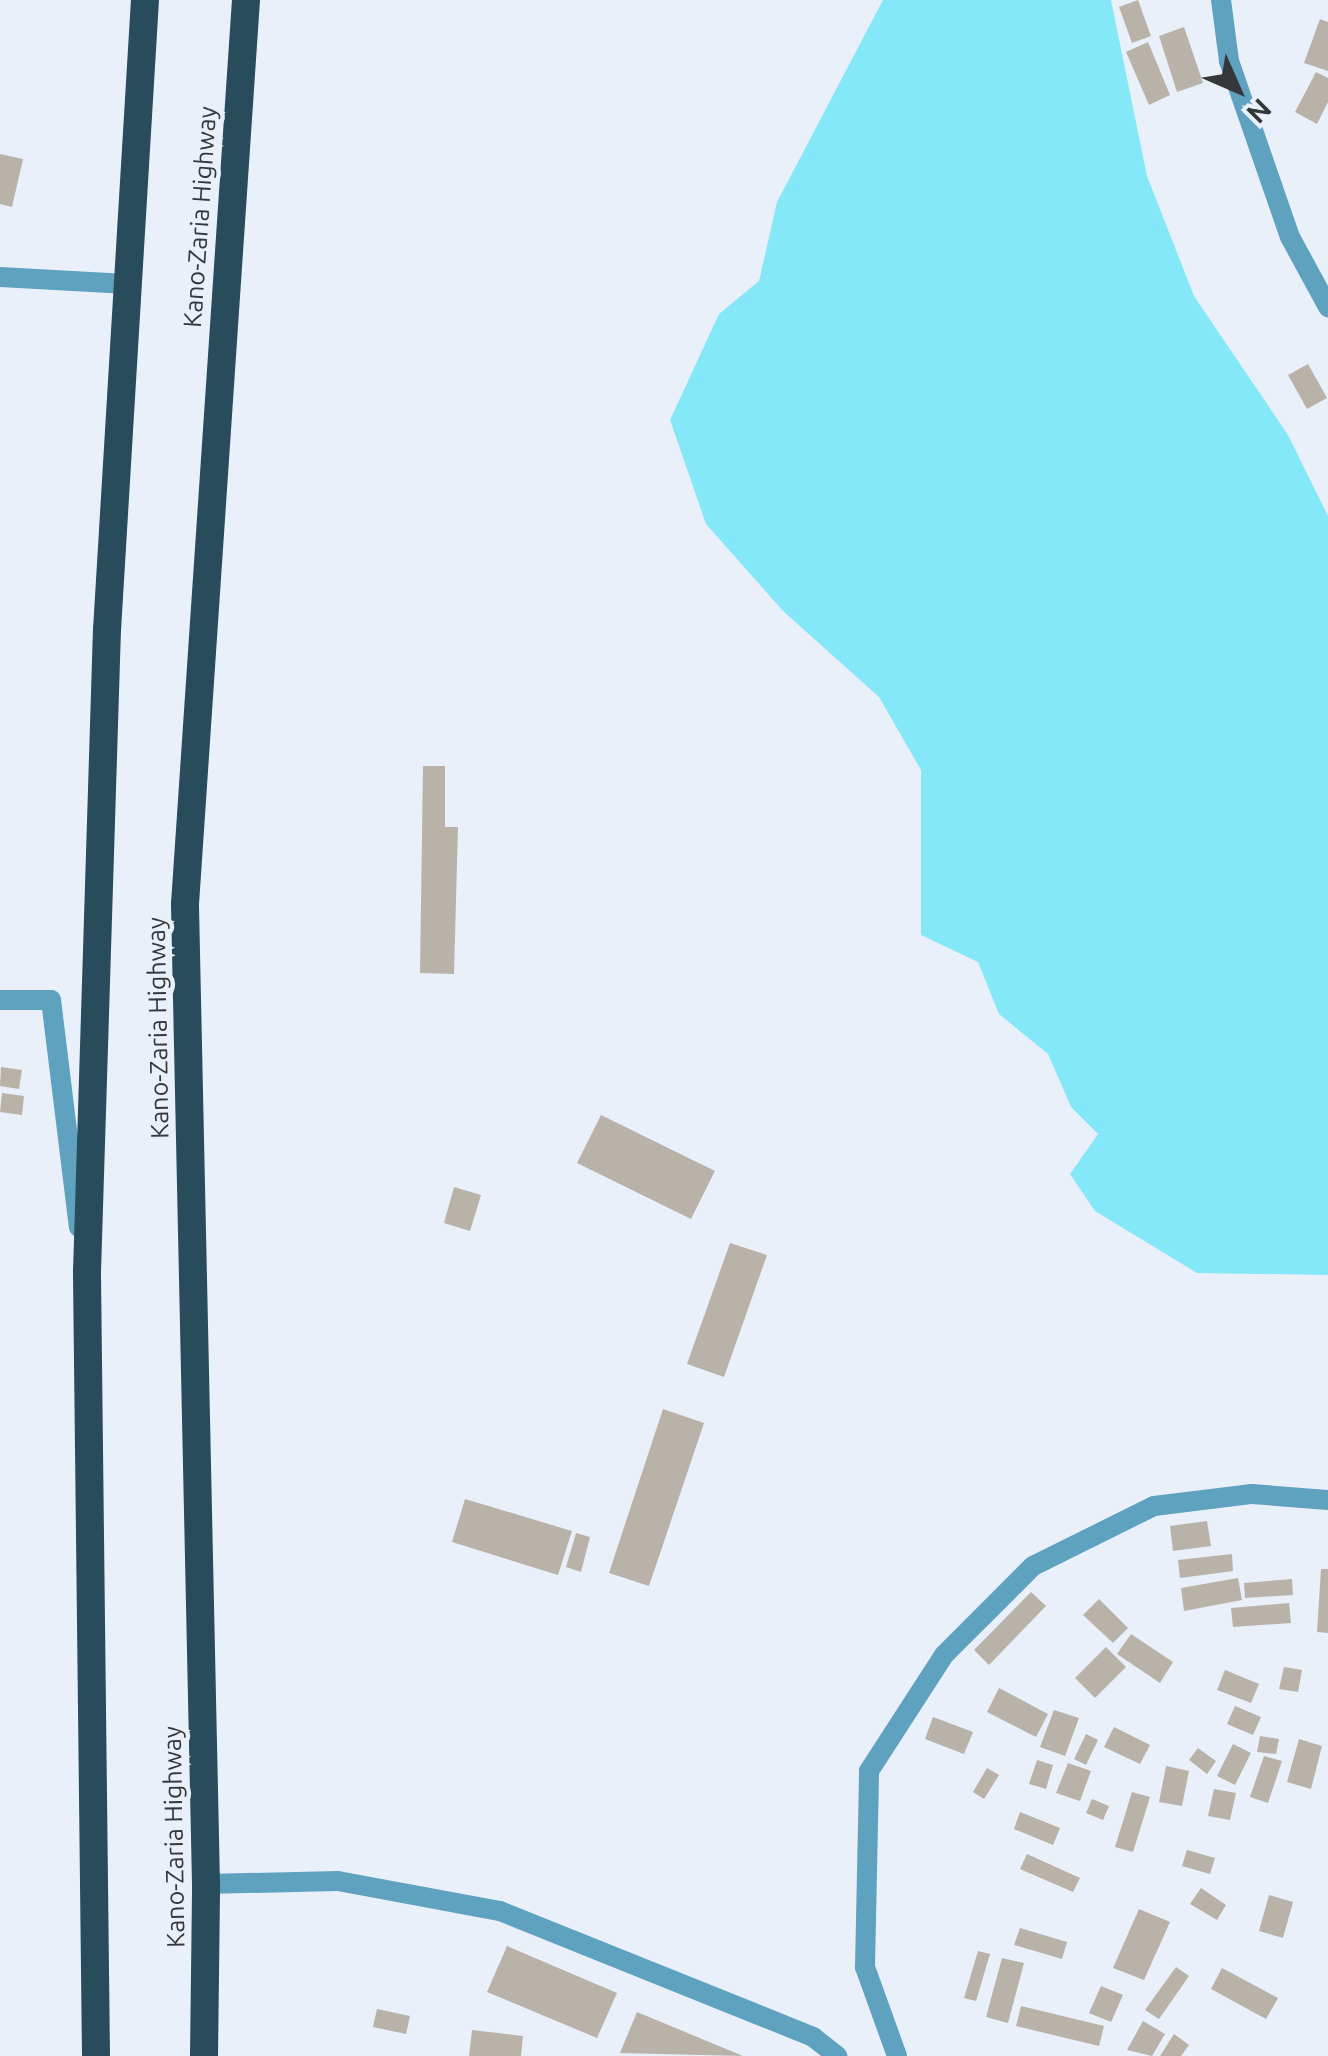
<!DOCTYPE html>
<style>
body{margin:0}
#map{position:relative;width:1328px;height:2056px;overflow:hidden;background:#e9f0fa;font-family:Ubuntu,sans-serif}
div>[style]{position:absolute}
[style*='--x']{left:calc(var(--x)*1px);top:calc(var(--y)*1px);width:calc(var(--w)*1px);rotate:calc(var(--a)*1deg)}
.water>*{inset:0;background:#85e8f9}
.building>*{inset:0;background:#b8b2a8}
.minor>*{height:20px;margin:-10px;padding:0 10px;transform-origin:10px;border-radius:10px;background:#5fa2c0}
.trunk>*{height:28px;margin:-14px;padding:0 14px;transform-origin:14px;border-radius:14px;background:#284c5b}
span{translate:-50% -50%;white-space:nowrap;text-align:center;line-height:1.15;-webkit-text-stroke:9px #e9f0fa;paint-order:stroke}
.street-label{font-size:25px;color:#35383b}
.north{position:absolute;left:1188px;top:40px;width:100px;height:100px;-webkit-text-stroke:8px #e9f0fa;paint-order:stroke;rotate:135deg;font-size:28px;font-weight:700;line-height:40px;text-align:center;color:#35383b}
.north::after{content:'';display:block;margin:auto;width:35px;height:45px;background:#35383b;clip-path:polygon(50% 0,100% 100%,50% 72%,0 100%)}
</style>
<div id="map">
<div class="water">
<div style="clip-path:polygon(883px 0,1111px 0,1147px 176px,1194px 296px,1288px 435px,1328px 516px,1328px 1275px,1197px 1273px,1095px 1211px,1070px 1174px,1098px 1134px,1071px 1107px,1048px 1054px,999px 1014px,978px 962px,921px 935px,921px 770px,879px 697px,783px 611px,706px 524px,670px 420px,719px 314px,759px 281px,777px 202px)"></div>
</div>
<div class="building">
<div style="clip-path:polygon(1138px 0,1151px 36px,1132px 43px,1119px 7px)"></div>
<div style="clip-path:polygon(1320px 19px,1328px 22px,1328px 71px,1304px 63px)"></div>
<div style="clip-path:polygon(1184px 27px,1203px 83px,1177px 92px,1159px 36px)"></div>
<div style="clip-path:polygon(1148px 42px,1170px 95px,1149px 105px,1126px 52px)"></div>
<div style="clip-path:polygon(1316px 72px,1328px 78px,1328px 102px,1317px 124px,1295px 112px)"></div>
<div style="clip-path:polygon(0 154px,23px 159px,12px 207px,0 204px)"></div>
<div style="clip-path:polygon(1308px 364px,1327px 398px,1307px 409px,1288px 375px)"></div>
<div style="clip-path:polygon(423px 766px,445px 766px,445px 827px,458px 827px,454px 974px,420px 973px)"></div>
<div style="clip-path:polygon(1px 1067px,22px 1070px,19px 1089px,0 1086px)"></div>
<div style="clip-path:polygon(2px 1093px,24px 1096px,22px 1115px,0 1112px)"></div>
<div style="clip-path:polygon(601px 1115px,715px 1171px,691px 1219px,577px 1163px)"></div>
<div style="clip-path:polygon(454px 1187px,481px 1195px,470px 1231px,444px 1223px)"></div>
<div style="clip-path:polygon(730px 1243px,767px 1255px,724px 1377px,687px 1364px)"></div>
<div style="clip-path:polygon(663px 1409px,704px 1423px,649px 1586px,609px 1573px)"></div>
<div style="clip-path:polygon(465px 1499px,572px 1531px,558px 1575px,452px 1542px)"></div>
<div style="clip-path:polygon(1207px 1521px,1211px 1546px,1173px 1551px,1170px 1526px)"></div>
<div style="clip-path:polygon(576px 1533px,590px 1537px,581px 1572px,566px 1567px)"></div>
<div style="clip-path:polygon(1232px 1554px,1233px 1571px,1180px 1578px,1178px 1560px)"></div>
<div style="clip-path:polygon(1321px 1569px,1328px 1569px,1328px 1633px,1317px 1632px)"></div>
<div style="clip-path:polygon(1238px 1578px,1242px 1600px,1184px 1611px,1181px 1588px)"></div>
<div style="clip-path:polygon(1292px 1579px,1293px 1595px,1245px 1598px,1244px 1583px)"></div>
<div style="clip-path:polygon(1031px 1592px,1046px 1606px,989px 1665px,974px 1650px)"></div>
<div style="clip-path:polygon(1099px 1599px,1128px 1628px,1113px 1643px,1083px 1615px)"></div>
<div style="clip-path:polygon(1289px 1603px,1291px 1623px,1233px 1627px,1231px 1608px)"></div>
<div style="clip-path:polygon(1131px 1634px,1173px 1662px,1160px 1683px,1117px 1654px)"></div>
<div style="clip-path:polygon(1106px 1647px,1126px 1667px,1095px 1698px,1075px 1678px)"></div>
<div style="clip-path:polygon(1284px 1667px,1302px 1670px,1298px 1692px,1279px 1689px)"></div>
<div style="clip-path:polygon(1225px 1670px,1259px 1684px,1251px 1703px,1217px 1690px)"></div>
<div style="clip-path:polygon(999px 1688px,1048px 1714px,1036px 1737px,987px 1712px)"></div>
<div style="clip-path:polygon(1235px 1706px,1261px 1717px,1253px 1735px,1227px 1724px)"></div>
<div style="clip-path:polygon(1054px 1710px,1079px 1718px,1065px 1756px,1040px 1747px)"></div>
<div style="clip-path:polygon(933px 1717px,973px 1732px,964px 1754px,925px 1739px)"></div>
<div style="clip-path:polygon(1114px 1727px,1150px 1745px,1140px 1764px,1104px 1747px)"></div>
<div style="clip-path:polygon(1086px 1734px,1098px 1740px,1086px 1765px,1074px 1759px)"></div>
<div style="clip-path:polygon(1260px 1736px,1279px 1739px,1276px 1754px,1257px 1752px)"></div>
<div style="clip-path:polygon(1299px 1739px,1322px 1746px,1311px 1789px,1287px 1782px)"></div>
<div style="clip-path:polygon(1233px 1744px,1251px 1753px,1235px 1785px,1217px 1776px)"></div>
<div style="clip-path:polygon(1198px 1748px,1216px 1761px,1207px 1774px,1189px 1760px)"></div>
<div style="clip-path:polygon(1264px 1756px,1282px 1761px,1268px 1803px,1250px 1797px)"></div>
<div style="clip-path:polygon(1037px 1760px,1053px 1765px,1046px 1789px,1029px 1784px)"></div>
<div style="clip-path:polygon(1068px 1763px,1091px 1771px,1080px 1801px,1056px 1793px)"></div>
<div style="clip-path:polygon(1166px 1766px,1189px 1771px,1182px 1806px,1159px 1802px)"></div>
<div style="clip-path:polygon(987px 1768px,999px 1775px,984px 1799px,973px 1792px)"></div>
<div style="clip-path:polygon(1214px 1789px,1236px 1793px,1230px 1820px,1208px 1816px)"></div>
<div style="clip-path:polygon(1132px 1792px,1150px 1797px,1133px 1852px,1115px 1847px)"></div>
<div style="clip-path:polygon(1092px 1799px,1109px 1806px,1103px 1820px,1086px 1813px)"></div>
<div style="clip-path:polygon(1020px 1812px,1060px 1828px,1053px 1845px,1014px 1829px)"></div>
<div style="clip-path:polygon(1187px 1850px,1215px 1858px,1210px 1874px,1182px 1866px)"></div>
<div style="clip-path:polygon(1027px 1854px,1080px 1878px,1073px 1892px,1020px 1869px)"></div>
<div style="clip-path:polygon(1201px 1888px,1226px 1905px,1217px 1920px,1190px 1904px)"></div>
<div style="clip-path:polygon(1269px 1895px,1293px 1902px,1283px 1938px,1259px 1931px)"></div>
<div style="clip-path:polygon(1139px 1909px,1170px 1922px,1144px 1980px,1113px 1968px)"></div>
<div style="clip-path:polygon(1020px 1928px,1067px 1942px,1062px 1959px,1014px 1945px)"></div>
<div style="clip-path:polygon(507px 1946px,617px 1993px,597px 2038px,487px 1992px)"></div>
<div style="clip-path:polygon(978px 1951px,990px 1954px,976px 2001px,964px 1998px)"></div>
<div style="clip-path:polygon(1002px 1958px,1024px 1963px,1008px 2023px,986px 2017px)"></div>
<div style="clip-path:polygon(1176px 1967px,1189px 1976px,1159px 2019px,1145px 2010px)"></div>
<div style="clip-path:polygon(1222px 1968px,1278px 1998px,1266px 2019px,1211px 1989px)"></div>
<div style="clip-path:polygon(1101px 1986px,1123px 1995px,1111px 2022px,1089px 2013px)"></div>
<div style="clip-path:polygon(1021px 2006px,1104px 2026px,1099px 2046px,1016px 2026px)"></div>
<div style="clip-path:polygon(377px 2009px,410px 2016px,406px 2034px,373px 2027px)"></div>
<div style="clip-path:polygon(637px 2012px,743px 2056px,620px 2053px)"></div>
<div style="clip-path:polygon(1143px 2021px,1165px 2034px,1152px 2056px,1127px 2050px)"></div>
<div style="clip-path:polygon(472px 2030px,523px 2036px,521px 2056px,469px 2056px)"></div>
<div style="clip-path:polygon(1174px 2034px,1189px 2045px,1181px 2056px,1160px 2056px)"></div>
</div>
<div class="minor">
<div style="--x:1221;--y:0;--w:62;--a:82.5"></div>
<div style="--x:1229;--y:61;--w:186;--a:70.9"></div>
<div style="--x:1290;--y:237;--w:80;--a:61.5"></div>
<div style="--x:0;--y:277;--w:127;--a:3.2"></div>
<div style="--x:0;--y:1000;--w:51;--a:0"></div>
<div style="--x:51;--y:1000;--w:229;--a:83"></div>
<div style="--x:206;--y:1884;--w:132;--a:-1.3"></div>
<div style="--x:338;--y:1881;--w:165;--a:10.5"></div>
<div style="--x:500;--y:1911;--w:337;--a:21.9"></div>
<div style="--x:813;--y:2037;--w:31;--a:38"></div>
<div style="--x:897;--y:2056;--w:95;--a:-109.8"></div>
<div style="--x:865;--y:1967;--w:196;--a:-88.8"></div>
<div style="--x:869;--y:1771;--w:138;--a:-57.1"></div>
<div style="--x:944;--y:1655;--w:126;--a:-45"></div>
<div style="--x:1033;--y:1566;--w:135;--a:-26.4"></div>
<div style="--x:1154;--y:1506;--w:99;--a:-7"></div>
<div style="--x:1252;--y:1494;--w:76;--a:4.5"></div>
</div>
<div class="trunk">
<div style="--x:96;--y:2056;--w:784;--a:-90.66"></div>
<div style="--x:87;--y:1272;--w:642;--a:-88.22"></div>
<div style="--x:107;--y:630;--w:631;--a:-86.55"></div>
<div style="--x:204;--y:2056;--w:172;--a:-89.3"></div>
<div style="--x:206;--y:1884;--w:980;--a:-91.23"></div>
<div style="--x:185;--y:904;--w:906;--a:-86.14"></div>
</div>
<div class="street-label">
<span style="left:200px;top:217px;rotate:-86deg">Kano-Zaria Highway</span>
<span style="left:158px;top:1028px;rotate:-91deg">Kano-Zaria Highway</span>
<span style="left:174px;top:1837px;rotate:-91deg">Kano-Zaria Highway</span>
</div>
<div class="north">N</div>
</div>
